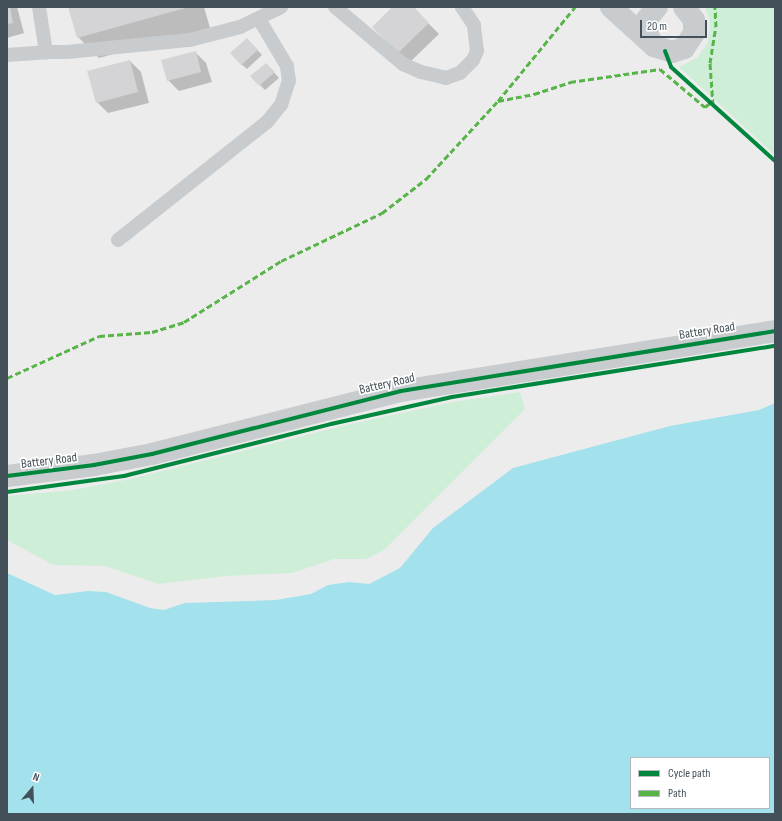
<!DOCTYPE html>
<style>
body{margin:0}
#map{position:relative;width:782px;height:821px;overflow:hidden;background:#edecec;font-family:"Sofia Sans Condensed",sans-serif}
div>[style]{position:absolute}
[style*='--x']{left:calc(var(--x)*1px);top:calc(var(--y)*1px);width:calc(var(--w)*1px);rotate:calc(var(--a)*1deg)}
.green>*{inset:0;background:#cfeed8}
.water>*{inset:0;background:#a3e2ed}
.shadow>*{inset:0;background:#0003}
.building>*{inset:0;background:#d4d4d7}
.service>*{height:14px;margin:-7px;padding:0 7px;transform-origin:7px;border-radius:7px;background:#c8ccce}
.minor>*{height:22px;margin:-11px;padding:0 11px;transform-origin:11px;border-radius:11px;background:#c8ccce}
.tertiary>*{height:22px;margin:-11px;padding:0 11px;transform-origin:11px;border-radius:11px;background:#c8ccce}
.quiet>*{height:3px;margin-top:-1.5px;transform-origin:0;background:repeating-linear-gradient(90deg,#57b448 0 6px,transparent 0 9px)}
.cycleway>*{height:4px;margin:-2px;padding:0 2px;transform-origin:2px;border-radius:2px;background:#00873e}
span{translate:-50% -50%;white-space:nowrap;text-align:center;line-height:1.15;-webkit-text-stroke:3.5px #fff;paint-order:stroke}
.street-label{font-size:13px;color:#445059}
.frame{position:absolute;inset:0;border:8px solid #445059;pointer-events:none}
.legend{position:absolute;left:630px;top:757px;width:140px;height:52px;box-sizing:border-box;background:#fff;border:1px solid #b4b9bd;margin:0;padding:5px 7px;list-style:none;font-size:12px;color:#445059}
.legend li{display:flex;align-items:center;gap:8px;height:20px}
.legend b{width:20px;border:1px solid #b4b9bd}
.north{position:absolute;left:12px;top:769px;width:40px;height:40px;-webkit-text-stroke:3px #fff;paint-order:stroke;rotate:19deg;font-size:11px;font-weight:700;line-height:16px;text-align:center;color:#445059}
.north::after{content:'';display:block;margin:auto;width:14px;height:18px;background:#445059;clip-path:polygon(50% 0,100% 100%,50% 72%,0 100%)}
.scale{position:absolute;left:640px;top:20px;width:67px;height:18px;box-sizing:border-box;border:2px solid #445059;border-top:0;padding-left:5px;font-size:12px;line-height:14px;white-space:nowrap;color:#445059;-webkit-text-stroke:3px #fff;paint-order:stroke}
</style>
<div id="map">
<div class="green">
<div style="clip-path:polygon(705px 7px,775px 7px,775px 155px,679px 67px,698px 57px,708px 42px,710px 22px)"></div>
<div style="clip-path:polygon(520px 392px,525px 409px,384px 550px,367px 559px,334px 559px,292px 573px,226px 576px,158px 584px,105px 566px,53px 565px,7px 540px,7px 496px,72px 490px,130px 479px,342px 426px,452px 402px)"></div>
</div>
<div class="water">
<div style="clip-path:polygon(evenodd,775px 403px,775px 814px,7px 814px,7px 573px,55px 595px,88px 591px,106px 592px,150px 608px,164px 610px,185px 603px,276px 600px,311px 594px,328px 585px,349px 582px,369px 584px,400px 568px,433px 528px,513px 468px,670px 426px,759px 410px,775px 403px,631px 758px,769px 758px,769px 808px,631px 808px,631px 758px)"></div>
</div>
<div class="shadow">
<div style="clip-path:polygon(7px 7px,17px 7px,24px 33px,7px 38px)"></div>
<div style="clip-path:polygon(70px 7px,204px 7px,210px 28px,99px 58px,78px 37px)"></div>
<div style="clip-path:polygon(394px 7px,412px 7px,439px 34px,409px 63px,374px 27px)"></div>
<div style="clip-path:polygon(252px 44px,262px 55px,247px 69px,241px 64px)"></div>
<div style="clip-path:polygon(195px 52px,206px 63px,212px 82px,179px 91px,168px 80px)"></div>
<div style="clip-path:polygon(130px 61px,141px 72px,149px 103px,108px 113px,97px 102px)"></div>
<div style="clip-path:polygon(271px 69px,279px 78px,265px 90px,260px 85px)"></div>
</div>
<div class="building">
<div style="clip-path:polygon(7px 7px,10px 7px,13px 23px,7px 24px)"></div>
<div style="clip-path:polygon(68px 7px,189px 7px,77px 38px)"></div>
<div style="clip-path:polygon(392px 7px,414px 7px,429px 23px,398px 53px,372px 27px)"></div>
<div style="clip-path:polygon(247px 38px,258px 50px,241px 65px,230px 53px)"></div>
<div style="clip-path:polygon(196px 51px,201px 72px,167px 81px,161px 60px)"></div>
<div style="clip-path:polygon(130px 60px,138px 92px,96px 103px,87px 71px)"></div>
<div style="clip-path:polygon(266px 63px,275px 72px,259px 86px,250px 76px)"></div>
</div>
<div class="service">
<div style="--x:39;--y:7;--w:46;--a:81.2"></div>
<div style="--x:46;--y:52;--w:21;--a:0"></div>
<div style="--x:67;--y:52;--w:124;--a:-5.6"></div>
<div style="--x:190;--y:40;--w:52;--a:-14.6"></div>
<div style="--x:240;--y:27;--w:46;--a:-26"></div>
<div style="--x:335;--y:7;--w:89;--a:40"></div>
<div style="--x:403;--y:64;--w:20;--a:24"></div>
<div style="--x:421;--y:72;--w:26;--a:13"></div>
<div style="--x:446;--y:78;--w:15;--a:-20"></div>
<div style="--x:460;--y:73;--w:18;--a:-45"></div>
<div style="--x:473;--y:60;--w:10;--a:-66"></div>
<div style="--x:477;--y:51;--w:26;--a:-97"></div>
<div style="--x:474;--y:25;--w:22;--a:-124"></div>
<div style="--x:7;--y:55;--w:39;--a:-4"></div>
<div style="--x:118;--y:240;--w:190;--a:-38.4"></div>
<div style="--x:267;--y:122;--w:22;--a:-51"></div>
<div style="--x:281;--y:105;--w:25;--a:-72"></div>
<div style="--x:289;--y:81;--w:15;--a:-98"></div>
<div style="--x:287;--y:66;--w:55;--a:-120.8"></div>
</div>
<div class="minor">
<div style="--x:611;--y:7;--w:57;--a:42.1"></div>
<div style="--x:657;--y:7;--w:16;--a:130"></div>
<div style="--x:647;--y:19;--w:17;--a:87"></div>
<div style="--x:648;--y:36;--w:12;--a:59"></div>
<div style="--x:654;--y:46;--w:19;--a:18"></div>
<div style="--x:672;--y:52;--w:13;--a:-18"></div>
<div style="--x:684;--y:48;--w:18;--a:-56"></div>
<div style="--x:694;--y:33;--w:13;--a:-90"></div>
<div style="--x:694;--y:20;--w:16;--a:-128"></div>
</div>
<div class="tertiary">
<div style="--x:7;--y:476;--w:88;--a:-7.2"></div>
<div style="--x:94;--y:465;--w:59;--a:-10.7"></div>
<div style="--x:152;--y:454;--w:257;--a:-14.2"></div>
<div style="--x:401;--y:391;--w:379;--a:-9.1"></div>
</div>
<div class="quiet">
<div style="--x:498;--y:101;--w:122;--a:-50.7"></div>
<div style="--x:713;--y:105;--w:42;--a:-94.1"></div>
<div style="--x:710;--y:63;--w:36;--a:-81"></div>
<div style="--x:716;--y:27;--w:20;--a:-93"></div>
<div style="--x:7;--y:378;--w:101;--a:-24.5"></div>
<div style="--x:99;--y:336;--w:53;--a:-4.3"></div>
<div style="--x:152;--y:332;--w:34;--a:-17"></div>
<div style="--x:184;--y:322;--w:115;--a:-32.2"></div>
<div style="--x:281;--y:261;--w:112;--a:-25.4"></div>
<div style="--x:382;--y:213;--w:56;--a:-37.7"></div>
<div style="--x:426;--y:179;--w:106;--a:-47.3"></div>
<div style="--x:498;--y:101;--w:37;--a:-11"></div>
<div style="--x:534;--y:94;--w:38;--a:-18"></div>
<div style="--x:570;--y:82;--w:91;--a:-8.2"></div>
<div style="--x:660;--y:69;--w:59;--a:40.2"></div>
<div style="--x:705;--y:107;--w:6;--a:-39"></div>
</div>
<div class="cycleway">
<div style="--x:665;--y:51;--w:17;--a:69"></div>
<div style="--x:671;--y:67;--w:140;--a:42.1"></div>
<div style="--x:7;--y:476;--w:88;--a:-7.2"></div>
<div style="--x:94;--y:465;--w:59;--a:-10.7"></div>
<div style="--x:152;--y:454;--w:257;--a:-14.2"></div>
<div style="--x:401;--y:391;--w:379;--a:-9.1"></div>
<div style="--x:7;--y:492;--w:118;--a:-7.8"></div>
<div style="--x:124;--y:476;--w:213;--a:-14.1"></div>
<div style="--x:331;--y:424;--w:124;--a:-12.6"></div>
<div style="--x:452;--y:397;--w:327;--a:-9"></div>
</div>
<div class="street-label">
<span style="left:707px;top:331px;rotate:-9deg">Battery Road</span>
<span style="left:387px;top:384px;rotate:-13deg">Battery Road</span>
<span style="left:49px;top:461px;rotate:-7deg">Battery Road</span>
</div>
<div class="frame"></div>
<ul class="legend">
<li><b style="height:5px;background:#00873e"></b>Cycle path</li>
<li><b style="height:5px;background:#57b448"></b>Path</li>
</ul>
<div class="north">N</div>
<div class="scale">20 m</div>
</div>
